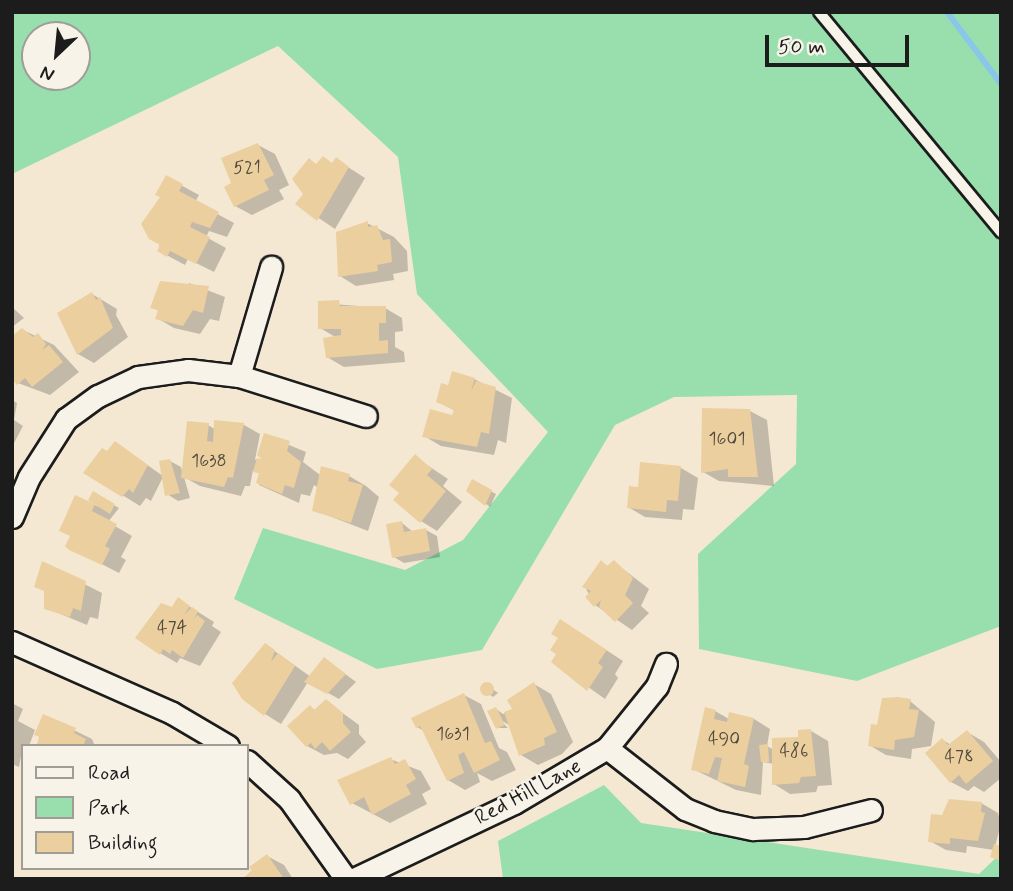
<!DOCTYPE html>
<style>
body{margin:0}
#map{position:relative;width:1013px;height:891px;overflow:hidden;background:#f4e8d2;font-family:Mynerve,sans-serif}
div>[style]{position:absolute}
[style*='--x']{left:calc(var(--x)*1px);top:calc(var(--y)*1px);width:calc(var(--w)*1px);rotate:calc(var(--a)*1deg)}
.green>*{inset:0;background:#98dfad}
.shadow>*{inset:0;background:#0003}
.stream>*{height:6px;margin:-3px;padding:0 3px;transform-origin:3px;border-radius:3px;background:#8ac6ea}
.building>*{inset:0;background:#eccf9f}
.round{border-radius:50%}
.roads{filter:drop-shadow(2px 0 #1c1c1c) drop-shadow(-2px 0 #1c1c1c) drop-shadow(0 2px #1c1c1c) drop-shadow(0 -2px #1c1c1c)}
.service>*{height:10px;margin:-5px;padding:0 5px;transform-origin:5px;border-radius:5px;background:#f7f3e8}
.minor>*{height:21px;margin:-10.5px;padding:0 10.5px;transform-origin:10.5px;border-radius:10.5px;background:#f7f3e8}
span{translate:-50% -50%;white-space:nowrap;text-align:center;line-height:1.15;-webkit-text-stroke:5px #f7f3e8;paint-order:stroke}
.number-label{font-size:18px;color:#50493d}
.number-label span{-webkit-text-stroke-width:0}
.street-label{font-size:21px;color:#1c1c1c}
.frame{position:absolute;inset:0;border:14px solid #1c1c1c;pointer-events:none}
.legend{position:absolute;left:21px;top:744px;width:228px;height:126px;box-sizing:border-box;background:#f7f3e8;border:2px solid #9f9d96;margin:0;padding:9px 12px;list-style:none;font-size:21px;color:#1c1c1c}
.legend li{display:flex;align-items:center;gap:14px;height:35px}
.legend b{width:35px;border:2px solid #9f9d96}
.north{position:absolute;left:21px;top:21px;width:70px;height:70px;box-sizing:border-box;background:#f7f3e8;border:2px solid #9f9d96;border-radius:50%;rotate:206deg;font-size:19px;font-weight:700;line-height:28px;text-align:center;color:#1c1c1c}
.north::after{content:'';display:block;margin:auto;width:24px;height:32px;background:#1c1c1c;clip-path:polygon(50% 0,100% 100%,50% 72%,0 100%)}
.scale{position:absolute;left:765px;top:35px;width:144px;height:32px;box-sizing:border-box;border:4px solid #1c1c1c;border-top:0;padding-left:9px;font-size:21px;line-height:24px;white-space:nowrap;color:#1c1c1c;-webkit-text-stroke:5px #f7f3e8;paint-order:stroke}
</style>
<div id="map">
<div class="green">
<div style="clip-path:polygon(evenodd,12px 12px,1001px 12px,1001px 626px,857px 681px,699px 649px,698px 554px,796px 464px,797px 395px,674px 397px,615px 425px,482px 650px,377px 669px,234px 599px,263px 528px,405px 570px,463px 540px,548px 432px,417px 294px,398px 157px,278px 46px,12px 174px,12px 12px,35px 35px,77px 35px,77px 77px,35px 77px,35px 35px)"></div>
<div style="clip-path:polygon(604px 785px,641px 823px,979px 874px,1001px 853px,1001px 879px,503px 879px,498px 841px)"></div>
</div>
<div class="shadow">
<div style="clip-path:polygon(258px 145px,275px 154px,289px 185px,279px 190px,284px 199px,252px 215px,235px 206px,234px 184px)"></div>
<div style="clip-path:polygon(337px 160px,365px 178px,335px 229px,298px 204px,318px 165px,333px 164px)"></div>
<div style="clip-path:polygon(166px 177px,199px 195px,195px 202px,234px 223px,227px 237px,209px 231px,206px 237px,226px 248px,214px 272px,188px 259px,185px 265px,159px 251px)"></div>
<div style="clip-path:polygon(367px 223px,394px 237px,407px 251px,408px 271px,393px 274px,394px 280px,356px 286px,340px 276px)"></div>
<div style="clip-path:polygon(189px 283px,225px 297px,219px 321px,210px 319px,200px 334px,174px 328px,157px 318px,159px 311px,152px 307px,188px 289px)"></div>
<div style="clip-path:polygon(92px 294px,117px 309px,116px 315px,128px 337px,94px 363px,78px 354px)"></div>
<div style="clip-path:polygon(319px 303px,385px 308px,402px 318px,403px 331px,395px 332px,395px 347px,404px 352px,405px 362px,344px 367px,327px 357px,337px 338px,320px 328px)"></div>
<div style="clip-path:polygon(12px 307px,24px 318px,12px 327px)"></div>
<div style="clip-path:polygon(23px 330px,54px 345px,79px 372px,50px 395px,18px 383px)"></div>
<div style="clip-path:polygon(474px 379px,512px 398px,506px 443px,498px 440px,494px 455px,441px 446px,424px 436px,453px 418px,455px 411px,438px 401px,449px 388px)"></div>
<div style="clip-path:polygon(12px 400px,17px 403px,14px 420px,23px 426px,12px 447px)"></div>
<div style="clip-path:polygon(750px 411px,767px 420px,774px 486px,719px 481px,703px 472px)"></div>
<div style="clip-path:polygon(216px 422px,244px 425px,260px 434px,255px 460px,266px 458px,265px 435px,306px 452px,303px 462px,320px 475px,349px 476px,366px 486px,379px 497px,368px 531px,314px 510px,320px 489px,314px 485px,310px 496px,301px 494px,299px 503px,259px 485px,260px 474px,253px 470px,250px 486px,245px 486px,241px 496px,200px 486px,184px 477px,190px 498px,178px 501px,167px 494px,163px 477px,151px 501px,146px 498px,140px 506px,85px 472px,116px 443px,163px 476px,170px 461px,181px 467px,183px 476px,208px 425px,216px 430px)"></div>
<div style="clip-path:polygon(415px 457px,448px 479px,443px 486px,462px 502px,437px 531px,421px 521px,402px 493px)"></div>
<div style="clip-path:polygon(642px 464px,681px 468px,698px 478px,694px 510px,683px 509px,682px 520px,645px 517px,628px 507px,640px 488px)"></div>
<div style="clip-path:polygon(473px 481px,496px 494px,490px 507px,486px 504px)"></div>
<div style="clip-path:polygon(94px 494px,119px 508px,108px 522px,132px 536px,121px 557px,126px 560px,119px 573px,84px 555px,72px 536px,76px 498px,105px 509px)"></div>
<div style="clip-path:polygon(402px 523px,413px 532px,426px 530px,437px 536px,440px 557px,404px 563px,394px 557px)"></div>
<div style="clip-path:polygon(601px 562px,609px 567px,614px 562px,649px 589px,641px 606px,649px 613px,632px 630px,595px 605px,585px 587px)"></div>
<div style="clip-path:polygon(43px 563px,102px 593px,98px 619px,90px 617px,87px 625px,46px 608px)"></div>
<div style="clip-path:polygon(179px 600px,214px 622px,212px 626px,221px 632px,200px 666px,180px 658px,177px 663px,160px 653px)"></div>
<div style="clip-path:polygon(577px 631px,623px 661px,615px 674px,618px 678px,605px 699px,553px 662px)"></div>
<div style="clip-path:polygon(266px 645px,311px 677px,325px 659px,356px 682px,339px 699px,308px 682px,281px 724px,265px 714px)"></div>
<div style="clip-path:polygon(486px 684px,498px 693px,493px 697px,482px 688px)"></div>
<div style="clip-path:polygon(534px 684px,551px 694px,573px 742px,562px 754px,538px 765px,521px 755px,511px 726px,499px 719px,508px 728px,497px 728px,496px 709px,503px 714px,514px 710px)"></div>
<div style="clip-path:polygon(464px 695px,481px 704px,499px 748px,507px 752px,516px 770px,492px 781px,477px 773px,480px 782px,465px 790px,448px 780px,424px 731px,417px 727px)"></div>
<div style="clip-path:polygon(326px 701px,359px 725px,359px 734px,366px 742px,348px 759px,337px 753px,324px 755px,307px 746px,311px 707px,316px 711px)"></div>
<div style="clip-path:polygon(910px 701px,935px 722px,931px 746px,912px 749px,911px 759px,886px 755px,869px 745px)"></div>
<div style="clip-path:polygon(12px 703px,23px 709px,18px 721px,35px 730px,29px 746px,23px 746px,19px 767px,12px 764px)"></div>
<div style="clip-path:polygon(715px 711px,729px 719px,730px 714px,754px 719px,770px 729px,767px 746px,774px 750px,811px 731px,828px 741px,832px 785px,818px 786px,816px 792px,790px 794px,774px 784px,774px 764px,763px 762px,761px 795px,736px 790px,693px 769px)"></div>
<div style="clip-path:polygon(45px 716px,92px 739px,95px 746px,37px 746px)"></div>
<div style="clip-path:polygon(967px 732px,984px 742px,1001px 762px,1001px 778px,984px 792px,974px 786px,968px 791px,951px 782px,928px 753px,943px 740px,951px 745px)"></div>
<div style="clip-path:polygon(390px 759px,421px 771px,431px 789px,422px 794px,427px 804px,390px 823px,352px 803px)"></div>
<div style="clip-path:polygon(981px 803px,998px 813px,1001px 824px,994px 850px,967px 846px,966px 853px,946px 850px,930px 841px,943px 816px)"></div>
<div style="clip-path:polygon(267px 856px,284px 865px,293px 879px,243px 879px)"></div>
</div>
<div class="stream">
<div style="--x:947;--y:12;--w:90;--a:53.1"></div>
</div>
<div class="building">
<div style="clip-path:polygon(258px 143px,274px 175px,264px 180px,269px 190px,234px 207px,224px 187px,231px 183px,221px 158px)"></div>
<div style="clip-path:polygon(323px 156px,332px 163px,336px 157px,349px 167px,317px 221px,295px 204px,303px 194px,292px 179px,309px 158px,316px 164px)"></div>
<div style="clip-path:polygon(166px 175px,183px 184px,179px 191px,219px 212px,210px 228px,192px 222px,190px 227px,210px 237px,196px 264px,170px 251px,167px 257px,157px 251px,160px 245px,149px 239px,141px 224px,160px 197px,155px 195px)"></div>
<div style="clip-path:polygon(368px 221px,368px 227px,377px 225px,383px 240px,390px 239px,392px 262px,377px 265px,378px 271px,338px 277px,336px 232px)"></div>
<div style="clip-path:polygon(160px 281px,209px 286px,203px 313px,193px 310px,183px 326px,155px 319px,158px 310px,150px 308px)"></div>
<div style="clip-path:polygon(92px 292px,96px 300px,100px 297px,113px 328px,77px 355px,57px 313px)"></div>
<div style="clip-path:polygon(339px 300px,340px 306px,386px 306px,386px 323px,379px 323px,379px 341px,388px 340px,388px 353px,326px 358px,323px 338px,341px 335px,341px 329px,318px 329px,318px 301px)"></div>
<div style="clip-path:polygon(22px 328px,33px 337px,38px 333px,46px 344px,42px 350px,49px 345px,63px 362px,32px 387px,25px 378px,17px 385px,12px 379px,12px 336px)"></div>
<div style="clip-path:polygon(452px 371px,475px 378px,471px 391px,476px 381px,496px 387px,489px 434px,481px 432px,477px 447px,422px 437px,430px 409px,452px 415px,454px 410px,436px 402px,441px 383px,448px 385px)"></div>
<div style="clip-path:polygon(702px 408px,750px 409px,758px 477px,728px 477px,728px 469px,701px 473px)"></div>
<div style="clip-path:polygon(214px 420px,244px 423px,233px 478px,228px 477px,224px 487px,181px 478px,187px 421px,209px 423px,207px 441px,213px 442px)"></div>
<div style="clip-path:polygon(264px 433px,290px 441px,287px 451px,301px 462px,294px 488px,285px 485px,282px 494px,256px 483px,259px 473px,253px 472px,257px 458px,262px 459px,257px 455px)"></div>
<div style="clip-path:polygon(115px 441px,148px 465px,133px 493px,129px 489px,122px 497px,83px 473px,102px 448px,107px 451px)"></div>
<div style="clip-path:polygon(415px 454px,432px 469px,427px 475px,446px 491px,420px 523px,393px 500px,399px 493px,389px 485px)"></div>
<div style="clip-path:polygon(170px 459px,180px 493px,165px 496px,159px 461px)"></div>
<div style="clip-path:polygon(640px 462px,681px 466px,678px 501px,667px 500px,666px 512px,627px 508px,629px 486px,638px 487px)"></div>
<div style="clip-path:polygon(321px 466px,350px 474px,348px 481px,363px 485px,351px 523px,312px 511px)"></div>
<div style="clip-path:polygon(472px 479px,492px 490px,485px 506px,466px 491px)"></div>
<div style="clip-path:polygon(93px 491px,115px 504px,110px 514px,88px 500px)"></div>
<div style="clip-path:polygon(75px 495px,95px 504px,92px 511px,117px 524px,105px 546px,110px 549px,102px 565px,69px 550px,65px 546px,70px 536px,59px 531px)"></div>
<div style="clip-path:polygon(402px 521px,404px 532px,426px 528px,430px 551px,392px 558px,386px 524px)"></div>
<div style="clip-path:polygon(601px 560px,607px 566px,614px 560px,633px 578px,625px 595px,633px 603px,615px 622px,599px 607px,601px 600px,594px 607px,585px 597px,591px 591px,582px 587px)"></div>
<div style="clip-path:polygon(42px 561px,86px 581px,81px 611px,73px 608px,70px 617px,44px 609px,44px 591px,34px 587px)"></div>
<div style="clip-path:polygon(178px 597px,190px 606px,184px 615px,192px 607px,198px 611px,193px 621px,197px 615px,205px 621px,183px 658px,172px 650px,170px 654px,163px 649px,160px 655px,135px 638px,161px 603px,172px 607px)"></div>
<div style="clip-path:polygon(560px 619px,607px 650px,598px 663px,603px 667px,587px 691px,551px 662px,556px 654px,550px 650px,558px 638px,551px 634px)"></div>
<div style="clip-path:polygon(265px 643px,275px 650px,271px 662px,278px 653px,295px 666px,264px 716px,242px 699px,232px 683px)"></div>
<div style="clip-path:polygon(324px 657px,346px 674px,327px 694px,304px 682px)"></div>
<div style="clip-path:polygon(534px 682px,557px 732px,544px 738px,545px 745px,519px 756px,504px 712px,512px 709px,507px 700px)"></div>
<div class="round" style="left:480px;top:682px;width:14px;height:14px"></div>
<div style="clip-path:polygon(464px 693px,485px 743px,491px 741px,500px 760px,474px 773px,464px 752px,458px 755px,464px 773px,447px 781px,420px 726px,416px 728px,411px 718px)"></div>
<div style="clip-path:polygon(898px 697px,911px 699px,909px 709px,919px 710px,914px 737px,895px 740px,894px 750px,868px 746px,871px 724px,877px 725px,882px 698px)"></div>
<div style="clip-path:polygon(326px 699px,343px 713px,343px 723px,351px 732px,330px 751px,322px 742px,315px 749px,311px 743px,306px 747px,287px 726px,310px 705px,314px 710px)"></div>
<div style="clip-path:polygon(496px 707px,505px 725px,496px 729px,487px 711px)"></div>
<div style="clip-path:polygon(705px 707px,716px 710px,714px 719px,727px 722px,729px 712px,754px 718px,744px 764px,749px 766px,745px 787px,717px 781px,722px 758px,715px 757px,709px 774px,691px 770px)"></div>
<div style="clip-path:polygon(43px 714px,76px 728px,74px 733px,86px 739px,83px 746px,36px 746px,40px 737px,34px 735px)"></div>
<div style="clip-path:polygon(811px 729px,816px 776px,801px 777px,799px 783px,772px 785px,772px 738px,798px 737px,798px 730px)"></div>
<div style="clip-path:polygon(967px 730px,993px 761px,966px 784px,959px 775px,950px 783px,925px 753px,942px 738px,948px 745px)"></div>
<div style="clip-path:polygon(768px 744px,769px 762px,761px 762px,759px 745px)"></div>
<div style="clip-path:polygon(391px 757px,395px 764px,405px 759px,416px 779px,406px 785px,411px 794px,372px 815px,364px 797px,350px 805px,337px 780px)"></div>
<div style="clip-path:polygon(949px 799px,982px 802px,981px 812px,985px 813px,978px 841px,950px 838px,950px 844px,928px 842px,931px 814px,942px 815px)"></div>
<div style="clip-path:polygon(994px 844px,1001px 846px,1001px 861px,990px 857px)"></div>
<div style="clip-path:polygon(267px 854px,284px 879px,242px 879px,252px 871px,249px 867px)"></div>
</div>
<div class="roads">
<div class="service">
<div style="--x:819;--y:12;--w:286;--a:50.4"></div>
</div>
<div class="minor">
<div style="--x:239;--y:376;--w:114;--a:-73.6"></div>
<div style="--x:12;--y:517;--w:43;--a:-67"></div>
<div style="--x:29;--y:477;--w:69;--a:-57.5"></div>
<div style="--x:66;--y:419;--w:39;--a:-36"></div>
<div style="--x:98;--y:396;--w:44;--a:-25.4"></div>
<div style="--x:138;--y:377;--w:50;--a:-8"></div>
<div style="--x:188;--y:370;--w:51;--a:6.7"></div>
<div style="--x:239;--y:376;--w:133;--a:17.5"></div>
<div style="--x:12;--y:642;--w:175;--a:23.9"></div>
<div style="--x:172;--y:713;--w:65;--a:30.5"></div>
<div style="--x:607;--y:748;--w:99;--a:38"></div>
<div style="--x:685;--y:809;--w:31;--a:22"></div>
<div style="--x:714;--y:821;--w:40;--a:12"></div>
<div style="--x:753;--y:829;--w:51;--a:-2.2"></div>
<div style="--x:804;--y:827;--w:69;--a:-14.2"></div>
<div style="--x:247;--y:761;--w:57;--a:42.1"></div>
<div style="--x:289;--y:799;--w:98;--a:54.5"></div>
<div style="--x:354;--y:879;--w:177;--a:-25.4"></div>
<div style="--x:514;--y:803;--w:108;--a:-30.6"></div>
<div style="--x:607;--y:748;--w:80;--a:-51.1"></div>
<div style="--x:657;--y:686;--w:24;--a:-68"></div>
</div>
</div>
<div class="number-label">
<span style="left:247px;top:168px">521</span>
<span style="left:727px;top:439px">1601</span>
<span style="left:209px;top:461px">1638</span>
<span style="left:172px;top:628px">474</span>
<span style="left:453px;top:734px">1631</span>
<span style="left:724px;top:739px">490</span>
<span style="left:794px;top:751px">486</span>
<span style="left:959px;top:757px">478</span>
</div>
<div class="street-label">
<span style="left:528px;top:792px;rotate:-28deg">Red Hill Lane</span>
</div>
<div class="frame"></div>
<ul class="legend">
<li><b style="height:9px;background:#f7f3e8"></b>Road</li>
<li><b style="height:19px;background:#98dfad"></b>Park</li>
<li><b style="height:19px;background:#eccf9f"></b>Building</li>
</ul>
<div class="north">N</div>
<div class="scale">50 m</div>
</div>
